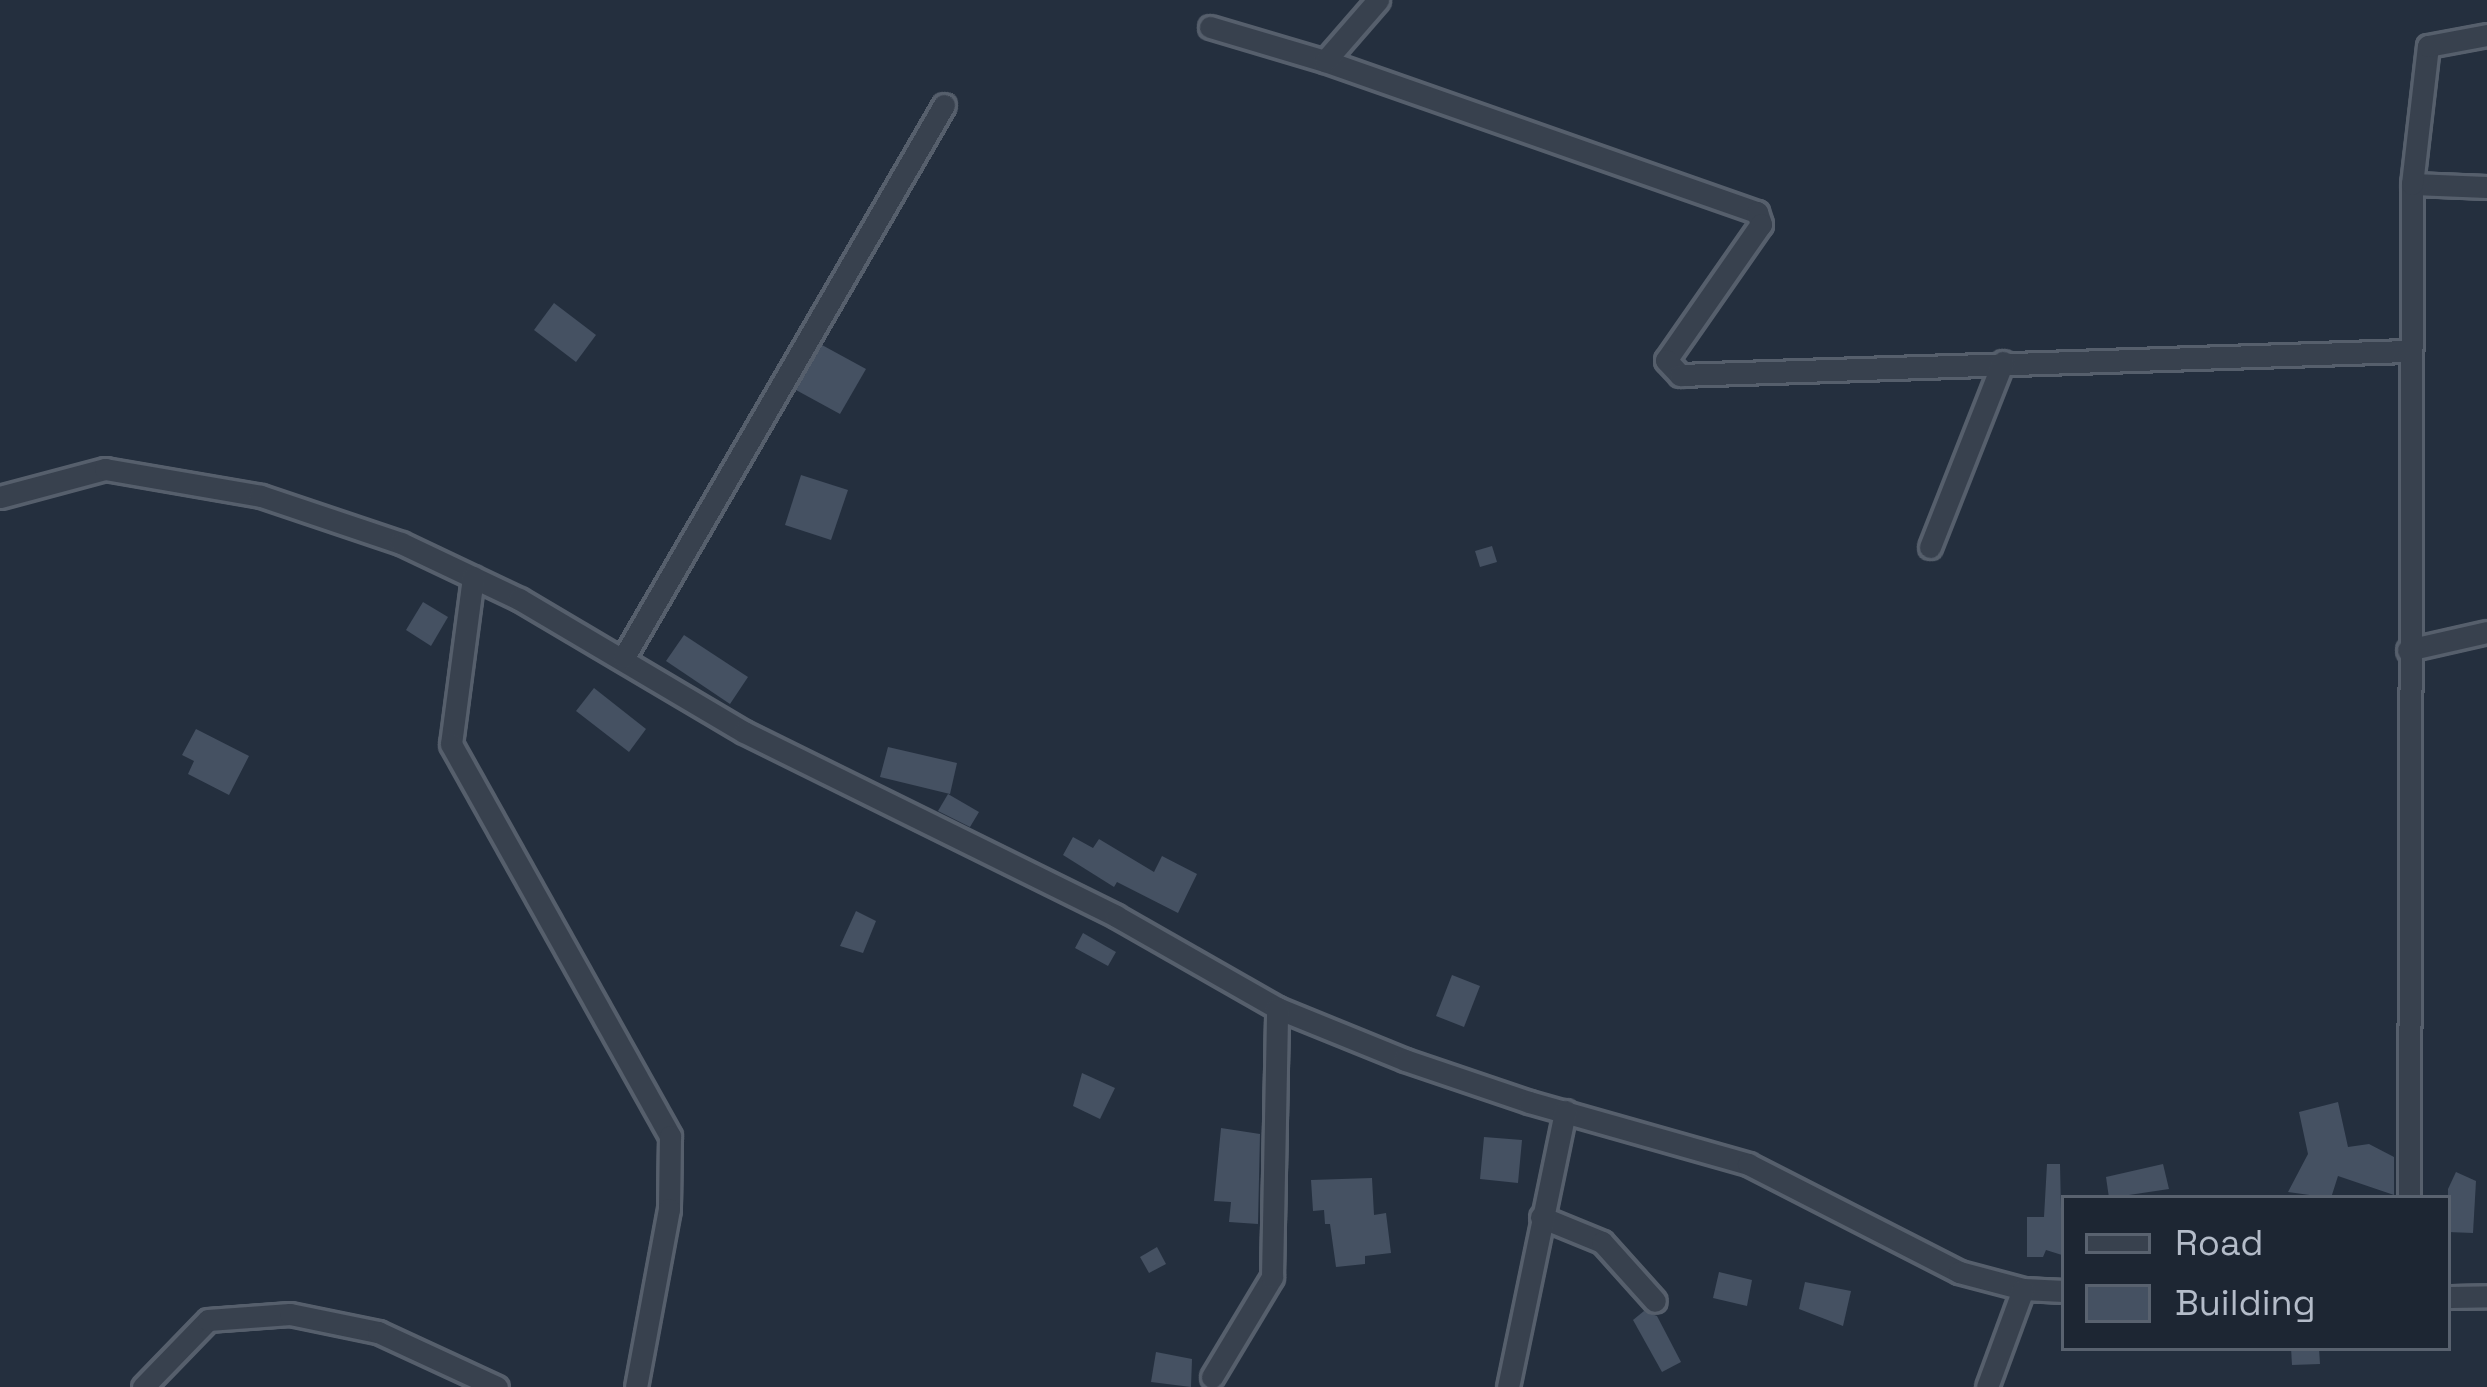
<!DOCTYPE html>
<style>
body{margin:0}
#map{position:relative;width:2487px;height:1387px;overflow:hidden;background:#242f3e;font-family:"Space Grotesk",sans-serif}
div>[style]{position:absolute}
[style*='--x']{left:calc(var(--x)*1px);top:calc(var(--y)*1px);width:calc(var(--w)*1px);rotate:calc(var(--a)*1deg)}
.building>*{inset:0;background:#455162}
.roads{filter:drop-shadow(3px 0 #565f6c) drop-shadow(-3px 0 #565f6c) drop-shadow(0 3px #565f6c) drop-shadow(0 -3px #565f6c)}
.minor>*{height:21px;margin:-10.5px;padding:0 10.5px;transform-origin:10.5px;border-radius:10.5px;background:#38414e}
span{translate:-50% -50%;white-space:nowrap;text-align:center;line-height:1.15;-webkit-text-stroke:9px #1d2633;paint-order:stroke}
.legend{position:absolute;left:2061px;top:1195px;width:390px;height:156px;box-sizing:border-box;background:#1d2633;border:3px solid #59626f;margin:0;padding:15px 21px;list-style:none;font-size:36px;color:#b4bcc9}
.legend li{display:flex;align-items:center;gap:24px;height:60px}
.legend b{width:60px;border:3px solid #59626f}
</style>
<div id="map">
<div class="building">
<div style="clip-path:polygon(554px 303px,596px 335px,576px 362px,534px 330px)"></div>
<div style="clip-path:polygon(822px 345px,866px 369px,840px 414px,796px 390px)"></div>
<div style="clip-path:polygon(801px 475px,848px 490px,831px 540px,785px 525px)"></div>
<div style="clip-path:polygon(1492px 546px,1497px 562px,1480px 567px,1475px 551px)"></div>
<div style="clip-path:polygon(423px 602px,448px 617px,431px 646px,406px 630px)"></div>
<div style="clip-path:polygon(684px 635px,748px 677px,730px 704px,666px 661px)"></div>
<div style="clip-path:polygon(594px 688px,646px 729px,629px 752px,576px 711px)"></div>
<div style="clip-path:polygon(196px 729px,249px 756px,229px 795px,188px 774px,194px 761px,182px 755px)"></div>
<div style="clip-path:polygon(888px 747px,957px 763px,950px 794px,880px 777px)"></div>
<div style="clip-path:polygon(948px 794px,979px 812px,970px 827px,938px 811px)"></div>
<div style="clip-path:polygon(1073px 837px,1093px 848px,1099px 839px,1154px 872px,1162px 856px,1197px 874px,1178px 913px,1117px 882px,1114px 887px,1063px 855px)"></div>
<div style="clip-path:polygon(856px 911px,876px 921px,863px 953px,840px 946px)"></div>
<div style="clip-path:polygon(1083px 933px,1116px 952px,1108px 966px,1075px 948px)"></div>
<div style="clip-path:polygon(1452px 975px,1480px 986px,1464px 1027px,1436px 1016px)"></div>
<div style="clip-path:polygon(1082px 1073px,1115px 1088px,1100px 1119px,1073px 1106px)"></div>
<div style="clip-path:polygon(2338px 1102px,2348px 1147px,2369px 1144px,2394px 1157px,2394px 1195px,2338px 1176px,2331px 1198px,2288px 1192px,2308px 1154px,2299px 1112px)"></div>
<div style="clip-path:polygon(1221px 1128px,1260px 1134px,1258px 1224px,1229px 1222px,1231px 1202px,1214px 1201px)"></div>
<div style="clip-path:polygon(1484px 1137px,1522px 1140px,1518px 1183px,1480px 1179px)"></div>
<div style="clip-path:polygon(2047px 1164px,2060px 1164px,2062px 1255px,2046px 1250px,2043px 1257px,2027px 1257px,2027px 1217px,2044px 1217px)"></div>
<div style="clip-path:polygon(2163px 1164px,2169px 1189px,2109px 1198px,2106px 1177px)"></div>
<div style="clip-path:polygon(2456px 1172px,2476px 1181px,2473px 1233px,2448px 1232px,2448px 1189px)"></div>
<div style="clip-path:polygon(1372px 1178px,1374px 1215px,1386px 1213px,1391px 1253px,1365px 1256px,1365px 1264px,1336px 1267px,1330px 1224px,1325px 1224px,1324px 1210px,1313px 1211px,1311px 1180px)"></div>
<div style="clip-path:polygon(1157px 1247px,1166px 1264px,1149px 1273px,1140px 1257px)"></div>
<div style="clip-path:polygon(1719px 1272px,1752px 1280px,1747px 1306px,1713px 1298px)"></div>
<div style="clip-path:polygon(1805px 1282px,1851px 1291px,1843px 1326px,1799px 1309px)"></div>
<div style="clip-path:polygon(1644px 1311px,1657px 1316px,1681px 1362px,1662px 1372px,1633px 1320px)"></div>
<div style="clip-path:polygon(2291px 1348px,2319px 1348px,2320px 1364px,2292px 1365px)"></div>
<div style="clip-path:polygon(1156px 1352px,1192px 1359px,1191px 1387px,1151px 1382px)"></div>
</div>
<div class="roads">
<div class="minor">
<div style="--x:1210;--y:27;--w:120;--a:16.5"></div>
<div style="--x:1325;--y:61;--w:458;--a:19.3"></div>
<div style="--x:1757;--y:212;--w:13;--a:72"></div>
<div style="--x:1761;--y:224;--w:166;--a:124.9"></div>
<div style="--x:1666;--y:360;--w:21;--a:47"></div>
<div style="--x:1680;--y:375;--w:727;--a:-1.89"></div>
<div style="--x:1325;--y:61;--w:81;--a:-49"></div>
<div style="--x:2412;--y:184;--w:75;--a:2.3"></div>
<div style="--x:0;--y:497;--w:109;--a:-14.9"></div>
<div style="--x:105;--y:469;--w:158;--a:9.8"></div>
<div style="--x:261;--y:496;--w:148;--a:18.6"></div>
<div style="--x:401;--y:543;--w:131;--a:25.4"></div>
<div style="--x:519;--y:599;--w:261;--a:30.6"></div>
<div style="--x:744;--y:732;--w:415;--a:26.3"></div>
<div style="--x:1116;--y:916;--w:185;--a:29.7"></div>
<div style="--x:1277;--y:1008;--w:138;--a:22.1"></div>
<div style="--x:1405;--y:1060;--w:131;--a:18.7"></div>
<div style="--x:1529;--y:1102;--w:228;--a:15.8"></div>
<div style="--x:1748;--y:1164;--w:237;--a:27.1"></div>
<div style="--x:1959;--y:1272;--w:66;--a:14.9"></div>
<div style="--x:2023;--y:1289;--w:41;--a:2.8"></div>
<div style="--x:1930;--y:547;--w:199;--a:-68.5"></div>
<div style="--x:473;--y:577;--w:168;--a:97.5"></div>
<div style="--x:451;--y:744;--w:449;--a:60.8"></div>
<div style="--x:670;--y:1136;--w:73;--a:90.8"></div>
<div style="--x:669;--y:1209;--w:181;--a:100.5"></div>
<div style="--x:2408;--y:650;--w:81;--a:-12.8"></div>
<div style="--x:624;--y:657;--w:638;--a:-59.9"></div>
<div style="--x:2409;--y:1198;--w:1014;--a:-89.83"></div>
<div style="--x:2412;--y:184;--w:139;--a:-83.4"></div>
<div style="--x:2428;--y:46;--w:60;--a:-10.6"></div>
<div style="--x:1541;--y:1217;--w:66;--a:22.3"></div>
<div style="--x:1602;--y:1242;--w:79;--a:48.1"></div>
<div style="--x:2448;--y:1297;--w:39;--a:-1"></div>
<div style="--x:1212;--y:1377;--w:117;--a:-59"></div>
<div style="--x:1272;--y:1277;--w:269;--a:-88.9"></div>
<div style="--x:143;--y:1387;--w:93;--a:-45.9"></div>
<div style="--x:208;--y:1320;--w:82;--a:-4.2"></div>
<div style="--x:290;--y:1314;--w:90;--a:11.6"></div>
<div style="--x:378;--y:1332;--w:131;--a:24.8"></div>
<div style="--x:1508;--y:1387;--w:282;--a:-78.3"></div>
<div style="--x:1987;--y:1387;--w:104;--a:-69.8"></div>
</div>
</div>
<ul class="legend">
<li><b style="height:15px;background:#38414e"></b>Road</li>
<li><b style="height:33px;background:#455162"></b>Building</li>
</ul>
</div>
